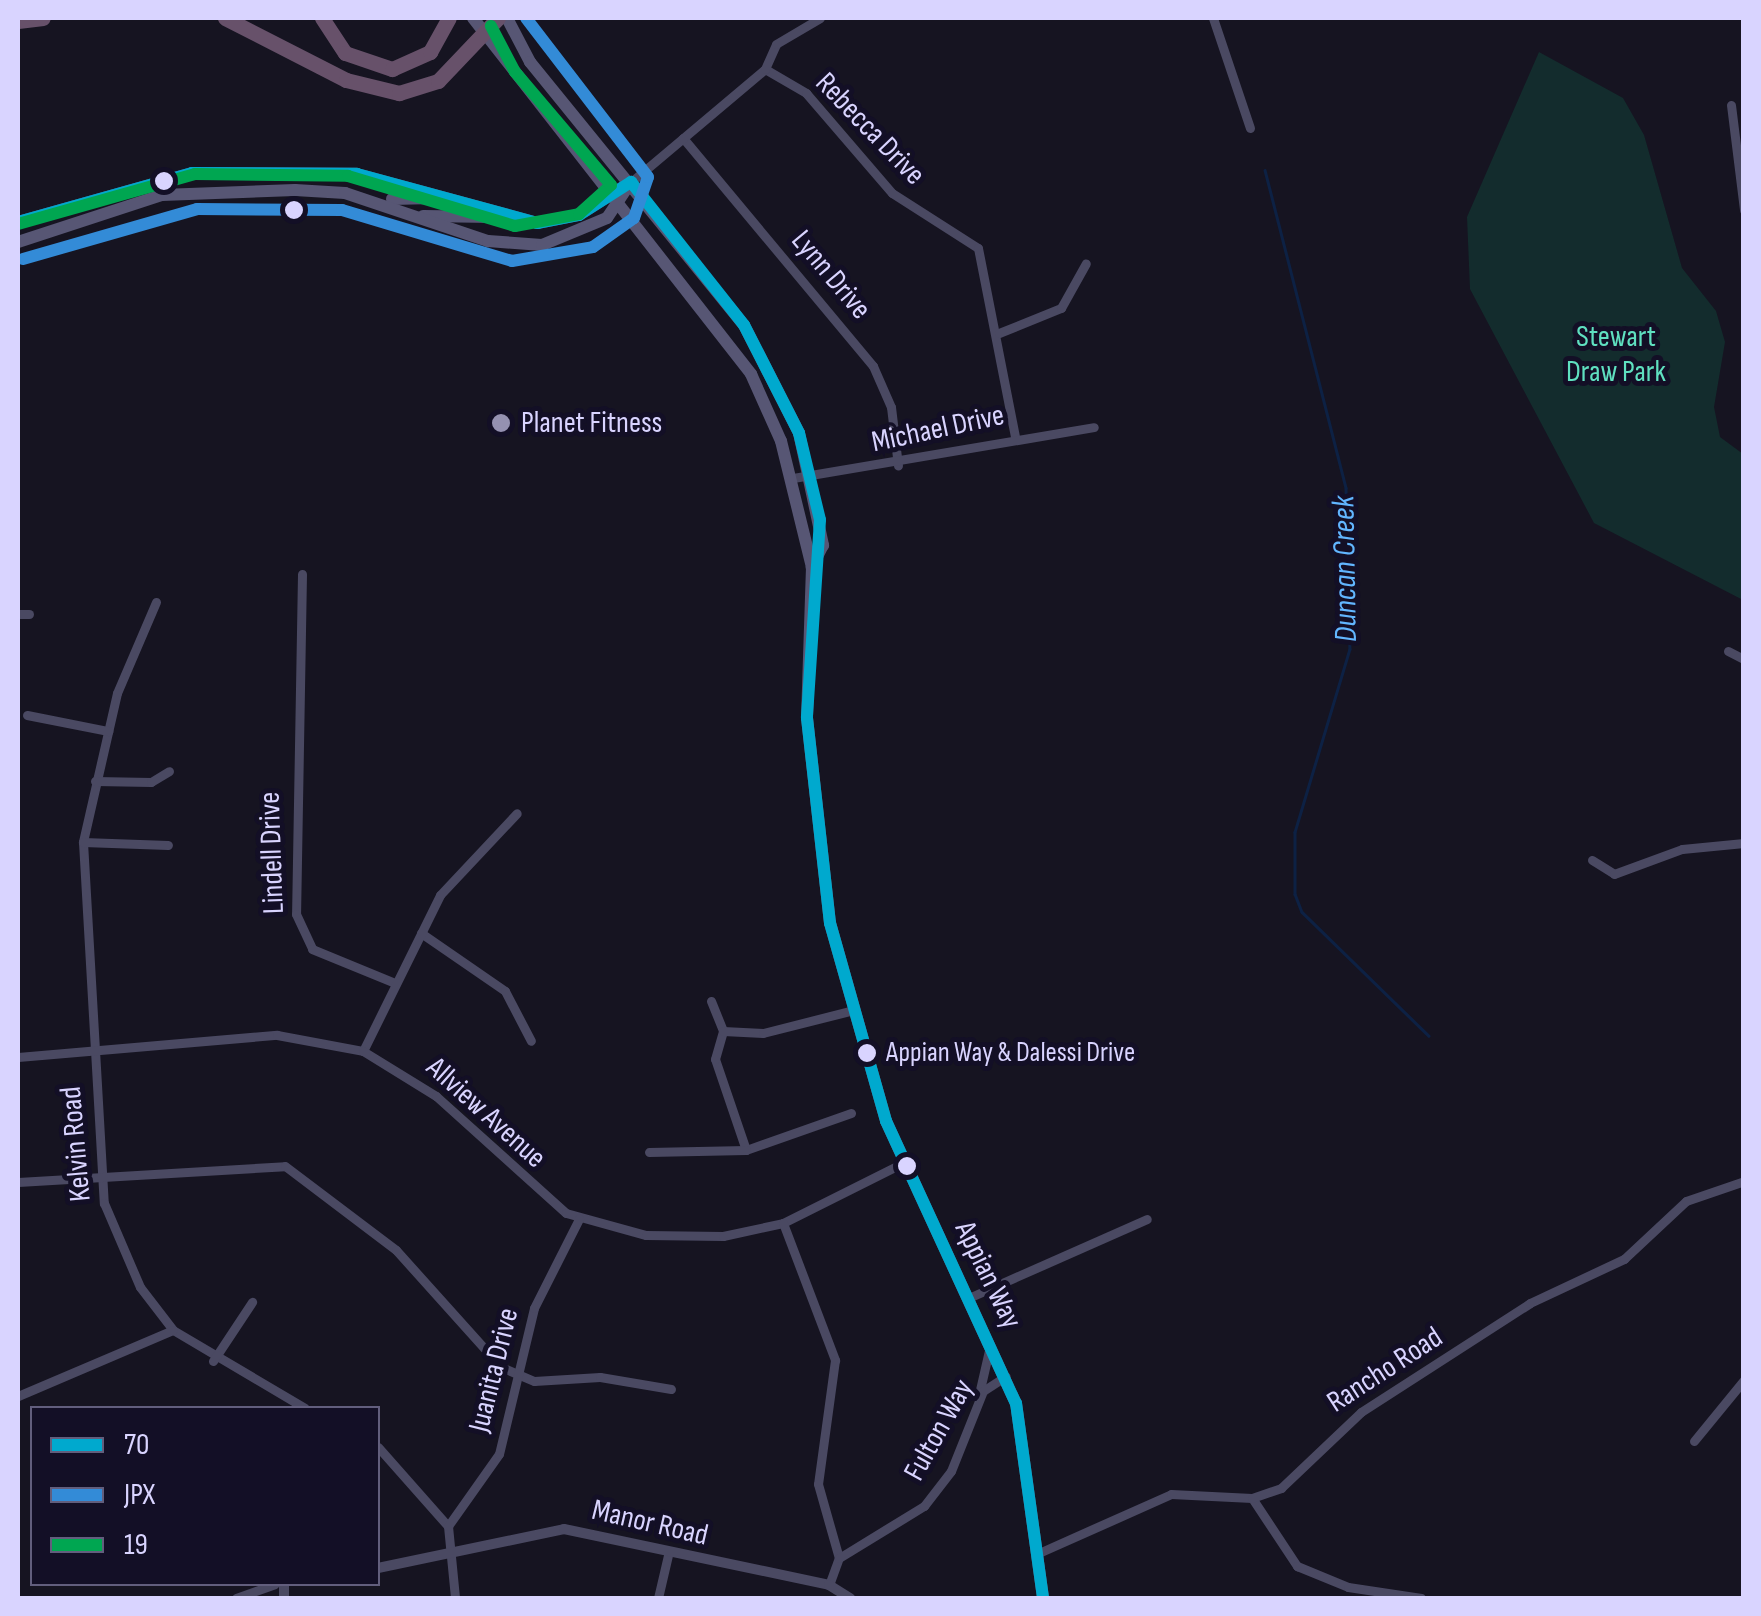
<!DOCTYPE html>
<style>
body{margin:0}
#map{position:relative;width:1761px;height:1616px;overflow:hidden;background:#161421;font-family:"Sofia Sans Condensed",sans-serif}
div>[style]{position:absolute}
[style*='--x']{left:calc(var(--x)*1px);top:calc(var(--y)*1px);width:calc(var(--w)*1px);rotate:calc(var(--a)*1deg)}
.green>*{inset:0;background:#132c2d}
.stream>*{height:2.5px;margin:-1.25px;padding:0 1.25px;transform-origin:1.25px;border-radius:1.25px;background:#0d2144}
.minor>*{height:9px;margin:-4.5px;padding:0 4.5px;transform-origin:4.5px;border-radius:4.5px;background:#4a4962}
.tertiary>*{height:10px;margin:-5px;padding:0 5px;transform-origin:5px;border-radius:5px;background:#4a4962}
.secondary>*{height:12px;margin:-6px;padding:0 6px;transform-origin:6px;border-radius:6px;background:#575674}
.motorway>*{height:15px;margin:-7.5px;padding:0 7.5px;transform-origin:7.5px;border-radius:7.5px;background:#67516a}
.bus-1>*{height:12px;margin:-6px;padding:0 6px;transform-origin:6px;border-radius:6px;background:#00a9ce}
.bus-2>*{height:12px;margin:-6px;padding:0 6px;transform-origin:6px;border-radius:6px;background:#338bd7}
.bus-3>*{height:12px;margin:-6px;padding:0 6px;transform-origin:6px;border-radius:6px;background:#00a651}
.dots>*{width:28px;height:28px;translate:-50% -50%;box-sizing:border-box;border:5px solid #130f26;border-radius:50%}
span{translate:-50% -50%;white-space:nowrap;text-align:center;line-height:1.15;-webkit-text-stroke:10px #130f26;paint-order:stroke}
.bus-label{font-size:28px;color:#d9d4ff}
.left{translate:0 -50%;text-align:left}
.street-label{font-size:30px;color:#d9d4ff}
.park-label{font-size:30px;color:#5fe0c0}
.poi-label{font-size:30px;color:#d9d4ff}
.water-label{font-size:32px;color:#62b6ff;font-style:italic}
.frame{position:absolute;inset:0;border:20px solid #d9d4ff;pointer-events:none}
.legend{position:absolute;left:30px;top:1406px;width:350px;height:180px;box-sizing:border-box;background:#130f26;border:2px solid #625e7d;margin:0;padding:12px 18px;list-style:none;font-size:30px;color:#d9d4ff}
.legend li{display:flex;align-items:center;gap:20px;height:50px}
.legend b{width:50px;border:2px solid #625e7d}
</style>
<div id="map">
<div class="green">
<div style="clip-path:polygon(1539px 52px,1623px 98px,1644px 135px,1682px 268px,1716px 311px,1725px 342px,1714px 407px,1720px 437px,1743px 454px,1743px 600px,1594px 523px,1470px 289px,1467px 217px)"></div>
</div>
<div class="stream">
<div style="--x:1265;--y:170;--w:328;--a:75.7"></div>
<div style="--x:1346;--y:488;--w:161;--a:88.6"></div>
<div style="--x:1350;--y:649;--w:191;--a:106.7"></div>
<div style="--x:1295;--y:832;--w:62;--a:90"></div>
<div style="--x:1295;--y:894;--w:19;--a:69"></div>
<div style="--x:1302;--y:912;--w:177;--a:44.3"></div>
</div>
<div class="minor">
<div style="--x:1213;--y:18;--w:116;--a:71.4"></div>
<div style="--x:765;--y:69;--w:48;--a:30.3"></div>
<div style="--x:806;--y:93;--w:132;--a:49.3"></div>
<div style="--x:892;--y:193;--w:102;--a:32.6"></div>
<div style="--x:978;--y:248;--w:193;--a:78.9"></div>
<div style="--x:1731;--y:105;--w:106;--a:82.9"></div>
<div style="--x:683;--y:138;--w:297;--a:50.2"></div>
<div style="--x:873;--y:366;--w:45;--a:66.3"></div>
<div style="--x:891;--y:407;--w:59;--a:83.2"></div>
<div style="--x:631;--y:182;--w:175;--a:-40.1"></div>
<div style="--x:765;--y:69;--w:27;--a:-66"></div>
<div style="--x:776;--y:44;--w:51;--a:-30.6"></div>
<div style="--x:999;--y:333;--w:67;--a:-22"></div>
<div style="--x:1061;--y:308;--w:51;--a:-60.9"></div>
<div style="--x:793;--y:478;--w:305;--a:-9.6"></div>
<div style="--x:302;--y:574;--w:340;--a:91"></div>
<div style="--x:296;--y:914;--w:38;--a:65"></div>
<div style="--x:312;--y:949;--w:90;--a:22.3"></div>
<div style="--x:156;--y:602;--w:99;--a:113.2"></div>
<div style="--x:117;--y:693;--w:153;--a:102.9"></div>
<div style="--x:83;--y:842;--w:362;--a:86.7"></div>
<div style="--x:104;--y:1203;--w:91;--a:66.8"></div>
<div style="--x:140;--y:1287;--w:54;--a:52.5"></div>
<div style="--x:173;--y:1330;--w:153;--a:30.6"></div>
<div style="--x:18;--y:614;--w:11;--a:0"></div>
<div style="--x:1728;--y:651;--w:18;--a:27"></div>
<div style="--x:27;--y:715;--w:83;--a:11.2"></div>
<div style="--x:95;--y:781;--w:56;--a:1"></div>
<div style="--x:151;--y:782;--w:21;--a:-31"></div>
<div style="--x:83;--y:842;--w:85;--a:2"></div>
<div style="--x:1592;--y:860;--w:26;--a:32"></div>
<div style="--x:1614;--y:874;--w:72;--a:-20.2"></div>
<div style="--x:1682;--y:849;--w:62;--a:-5.5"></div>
<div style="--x:421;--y:933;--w:102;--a:34.6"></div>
<div style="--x:505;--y:991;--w:56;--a:62.5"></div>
<div style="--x:711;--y:1001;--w:32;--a:68"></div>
<div style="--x:363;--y:1051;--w:174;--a:-63.7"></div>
<div style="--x:440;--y:895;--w:112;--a:-46.8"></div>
<div style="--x:18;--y:1057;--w:260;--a:-4.9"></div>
<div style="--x:277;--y:1035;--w:87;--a:10.5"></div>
<div style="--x:363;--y:1051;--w:86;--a:31.7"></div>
<div style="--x:436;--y:1096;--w:175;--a:42"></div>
<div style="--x:566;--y:1213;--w:83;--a:15.4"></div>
<div style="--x:646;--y:1235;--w:77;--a:0.7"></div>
<div style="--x:723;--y:1236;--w:61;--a:-12.2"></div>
<div style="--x:783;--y:1223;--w:134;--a:-26.6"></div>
<div style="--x:851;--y:1113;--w:111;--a:160.6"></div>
<div style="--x:746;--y:1150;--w:96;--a:-108.8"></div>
<div style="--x:715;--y:1059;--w:29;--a:-74"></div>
<div style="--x:723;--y:1031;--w:40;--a:2.9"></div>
<div style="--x:763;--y:1033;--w:94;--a:-14.2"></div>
<div style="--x:649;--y:1152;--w:97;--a:-1.2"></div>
<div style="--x:18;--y:1182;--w:267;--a:-3.4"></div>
<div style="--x:285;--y:1166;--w:139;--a:37.1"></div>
<div style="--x:396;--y:1250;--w:157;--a:48.1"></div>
<div style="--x:501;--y:1367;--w:36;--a:23"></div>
<div style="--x:534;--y:1381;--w:66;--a:-3.5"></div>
<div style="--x:600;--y:1377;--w:72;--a:9.6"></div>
<div style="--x:783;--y:1223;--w:147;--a:69.2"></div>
<div style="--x:835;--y:1360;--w:125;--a:97.8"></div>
<div style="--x:818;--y:1484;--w:77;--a:74.2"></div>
<div style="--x:973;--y:1296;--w:190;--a:-23.9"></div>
<div style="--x:213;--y:1361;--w:71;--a:-56.5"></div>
<div style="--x:979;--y:1394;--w:49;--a:-77.1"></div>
<div style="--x:18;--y:1396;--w:168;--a:-23.1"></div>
<div style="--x:1694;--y:1441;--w:79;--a:-50.7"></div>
<div style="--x:378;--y:1447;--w:106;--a:48.5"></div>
<div style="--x:448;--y:1526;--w:72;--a:84.4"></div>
<div style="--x:1252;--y:1498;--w:82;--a:56.5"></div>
<div style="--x:1297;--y:1566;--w:55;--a:22.4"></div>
<div style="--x:1348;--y:1587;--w:74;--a:8.6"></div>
<div style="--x:448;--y:1526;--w:88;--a:-54.7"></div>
<div style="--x:499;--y:1454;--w:150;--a:-76.5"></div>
<div style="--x:534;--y:1308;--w:100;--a:-63.2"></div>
<div style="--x:1041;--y:1552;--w:142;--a:-24"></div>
<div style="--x:1171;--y:1494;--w:81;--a:2.8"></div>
<div style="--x:1252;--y:1498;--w:31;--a:-19"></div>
<div style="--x:1281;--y:1488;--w:110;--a:-43.5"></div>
<div style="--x:1361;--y:1412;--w:201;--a:-32.8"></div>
<div style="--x:1530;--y:1303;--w:104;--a:-25.1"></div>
<div style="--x:1624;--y:1259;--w:85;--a:-43.1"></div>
<div style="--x:1686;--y:1201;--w:61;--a:-19"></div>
<div style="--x:829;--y:1585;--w:29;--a:-70"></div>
<div style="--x:839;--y:1558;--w:100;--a:-31.5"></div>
<div style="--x:924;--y:1506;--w:44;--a:-52.4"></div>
<div style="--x:951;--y:1471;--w:86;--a:-68.2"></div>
<div style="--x:983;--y:1391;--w:27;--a:-33"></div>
<div style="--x:236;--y:1598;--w:41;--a:-19.7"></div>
<div style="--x:658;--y:1598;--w:44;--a:-76.9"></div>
</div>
<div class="tertiary">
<div style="--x:378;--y:1568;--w:190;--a:-11.8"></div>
<div style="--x:564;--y:1529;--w:271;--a:11.9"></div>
<div style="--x:829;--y:1585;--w:25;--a:32"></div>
<div style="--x:284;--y:1584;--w:14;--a:90"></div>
</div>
<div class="secondary">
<div style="--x:473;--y:18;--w:452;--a:52"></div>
<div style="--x:751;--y:374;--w:73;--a:65.9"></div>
<div style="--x:781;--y:441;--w:130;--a:76.2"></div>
<div style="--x:507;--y:18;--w:50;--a:62.4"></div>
<div style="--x:530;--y:62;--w:339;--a:50.9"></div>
<div style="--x:744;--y:325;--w:121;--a:63"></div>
<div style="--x:799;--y:433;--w:115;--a:77.9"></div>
<div style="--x:823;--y:545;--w:25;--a:117"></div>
<div style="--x:812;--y:567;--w:151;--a:91.9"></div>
<div style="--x:807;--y:718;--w:206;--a:83.6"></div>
<div style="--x:830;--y:923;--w:206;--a:74.2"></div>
<div style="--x:886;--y:1121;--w:311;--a:65.3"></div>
<div style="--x:1016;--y:1403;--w:197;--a:82.1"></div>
<div style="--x:392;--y:199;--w:41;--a:-1.4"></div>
<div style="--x:423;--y:216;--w:71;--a:0.8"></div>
<div style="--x:18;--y:222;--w:181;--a:-15.7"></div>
<div style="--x:192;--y:173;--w:165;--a:0.3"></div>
<div style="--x:357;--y:174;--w:187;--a:15.2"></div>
<div style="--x:537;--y:223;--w:43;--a:-10.8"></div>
<div style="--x:579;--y:215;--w:62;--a:-32.4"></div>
<div style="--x:18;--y:242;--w:151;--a:-18.1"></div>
<div style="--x:162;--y:195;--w:133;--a:-2.2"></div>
<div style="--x:295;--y:190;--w:50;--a:3.4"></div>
<div style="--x:345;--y:193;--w:151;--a:18.6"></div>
<div style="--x:488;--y:241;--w:54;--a:4.2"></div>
<div style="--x:542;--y:245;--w:70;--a:-22.6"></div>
<div style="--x:607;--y:218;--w:43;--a:-56.3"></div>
</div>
<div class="motorway">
<div style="--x:225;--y:18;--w:136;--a:27.1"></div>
<div style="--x:346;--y:80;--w:55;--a:13.8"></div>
<div style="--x:399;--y:93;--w:41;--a:-17.1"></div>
<div style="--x:438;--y:81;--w:87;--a:-46.4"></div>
<div style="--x:322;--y:18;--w:42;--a:56.7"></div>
<div style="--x:345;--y:53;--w:50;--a:18.8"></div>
<div style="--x:392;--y:69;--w:42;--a:-24.1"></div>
<div style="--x:430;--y:52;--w:39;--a:-61"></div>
<div style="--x:18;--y:21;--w:25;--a:-7"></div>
</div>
<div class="bus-1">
<div style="--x:18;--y:222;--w:181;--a:-15.7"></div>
<div style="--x:192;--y:173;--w:165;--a:0.3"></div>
<div style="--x:357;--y:174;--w:187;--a:15.2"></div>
<div style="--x:537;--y:223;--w:43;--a:-10.8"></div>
<div style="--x:579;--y:215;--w:62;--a:-32.4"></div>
<div style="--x:631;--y:182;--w:182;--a:51.7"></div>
<div style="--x:744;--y:325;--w:121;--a:63"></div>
<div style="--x:799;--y:433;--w:89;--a:76.4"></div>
<div style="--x:820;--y:520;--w:198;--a:93.8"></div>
<div style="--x:807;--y:718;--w:206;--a:83.6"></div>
<div style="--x:830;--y:923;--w:206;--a:74.2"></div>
<div style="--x:886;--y:1121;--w:311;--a:65.3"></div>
<div style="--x:1016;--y:1403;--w:197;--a:82.1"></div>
</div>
<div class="bus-2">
<div style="--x:23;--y:259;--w:181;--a:-16"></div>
<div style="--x:197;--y:209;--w:145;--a:0.4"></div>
<div style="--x:342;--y:210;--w:177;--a:16.7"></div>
<div style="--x:512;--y:261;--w:82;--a:-9.8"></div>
<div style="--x:593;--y:247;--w:50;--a:-35.3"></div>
<div style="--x:634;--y:218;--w:43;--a:-71.1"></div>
<div style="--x:648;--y:177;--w:200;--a:-127.5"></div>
</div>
<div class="bus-3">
<div style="--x:18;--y:224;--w:184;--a:-15.8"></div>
<div style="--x:195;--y:174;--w:153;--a:0.7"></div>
<div style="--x:348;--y:176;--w:174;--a:16.7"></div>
<div style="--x:515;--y:226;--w:65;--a:-10.6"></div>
<div style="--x:579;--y:214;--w:43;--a:-42.2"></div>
<div style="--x:611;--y:185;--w:148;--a:-130.3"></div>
<div style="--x:515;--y:72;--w:52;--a:-117.6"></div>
</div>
<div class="dots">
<div style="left:164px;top:181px;background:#d9d4ff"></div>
<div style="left:294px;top:210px;background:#d9d4ff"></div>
<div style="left:501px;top:423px;background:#9591b1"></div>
<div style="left:867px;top:1053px;background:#d9d4ff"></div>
<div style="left:907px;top:1166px;background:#d9d4ff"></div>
</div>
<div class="bus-label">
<span class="left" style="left:886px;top:1053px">Appian Way &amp; Dalessi Drive</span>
</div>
<div class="street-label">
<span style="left:870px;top:129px;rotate:46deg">Rebecca Drive</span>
<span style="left:831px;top:275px;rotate:50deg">Lynn Drive</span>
<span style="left:938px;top:429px;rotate:-12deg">Michael Drive</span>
<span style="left:272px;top:853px;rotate:-92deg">Lindell Drive</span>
<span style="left:486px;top:1113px;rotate:42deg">Allview Avenue</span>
<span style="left:76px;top:1144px;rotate:-95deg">Kelvin Road</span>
<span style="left:988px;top:1275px;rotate:64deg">Appian Way</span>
<span style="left:494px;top:1370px;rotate:-76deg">Juanita Drive</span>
<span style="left:1385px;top:1370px;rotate:-33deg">Rancho Road</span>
<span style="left:939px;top:1430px;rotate:-61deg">Fulton Way</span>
<span style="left:650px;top:1523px;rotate:13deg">Manor Road</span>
</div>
<div class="park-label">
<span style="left:1616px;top:354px">Stewart<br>Draw Park</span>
</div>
<div class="poi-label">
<span class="left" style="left:521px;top:423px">Planet Fitness</span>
</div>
<div class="water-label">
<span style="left:1346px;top:569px;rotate:-91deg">Duncan Creek</span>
</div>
<div class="frame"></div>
<ul class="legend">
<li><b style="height:12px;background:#00a9ce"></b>70</li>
<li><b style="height:12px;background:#338bd7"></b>JPX</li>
<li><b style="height:12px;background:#00a651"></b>19</li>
</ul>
</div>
